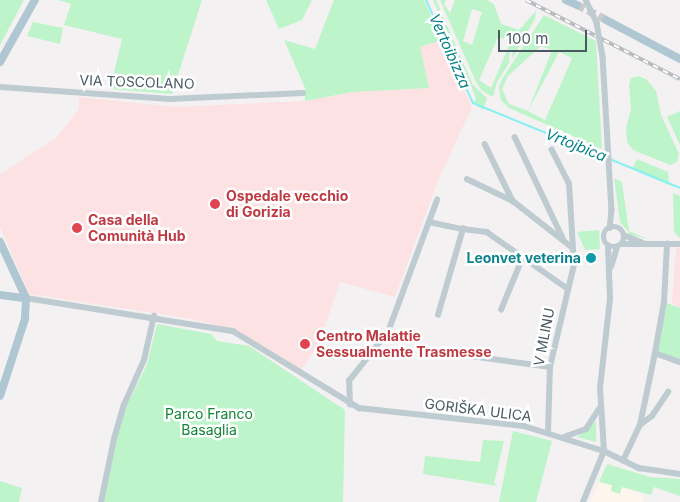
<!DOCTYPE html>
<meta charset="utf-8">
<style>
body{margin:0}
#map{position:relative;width:680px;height:502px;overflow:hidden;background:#f4f1f2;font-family:Inter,sans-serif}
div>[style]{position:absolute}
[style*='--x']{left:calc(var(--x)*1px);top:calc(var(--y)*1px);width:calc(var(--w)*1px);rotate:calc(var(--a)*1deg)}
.commercial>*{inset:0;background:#fef5ec}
.medical>*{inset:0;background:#fde2e4}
.green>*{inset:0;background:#bef4c9}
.stream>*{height:2px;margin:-1px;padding:0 1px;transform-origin:1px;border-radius:1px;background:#88f0f4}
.major-tunnel>*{height:8px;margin-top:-4px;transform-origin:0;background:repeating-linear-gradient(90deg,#c9cbce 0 8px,transparent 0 12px)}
.minor>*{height:5.5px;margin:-2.75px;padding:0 2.75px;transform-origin:2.75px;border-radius:2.75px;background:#beccd2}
.minor>.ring{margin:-2.75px;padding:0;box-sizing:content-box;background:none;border:5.5px solid #beccd2;border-radius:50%}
.major>*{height:8px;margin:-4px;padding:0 4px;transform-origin:4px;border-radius:4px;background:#afc7d2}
.rail>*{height:4px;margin-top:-2px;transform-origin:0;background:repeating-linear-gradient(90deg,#fff 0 5.5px,#b3b8bc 0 11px);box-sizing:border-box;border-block:1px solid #b3b8bc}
.minor-bridge>*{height:5.5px;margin:-2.75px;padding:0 2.75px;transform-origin:2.75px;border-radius:2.75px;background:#beccd2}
.dots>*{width:14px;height:14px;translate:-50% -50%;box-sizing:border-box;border:2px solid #fff;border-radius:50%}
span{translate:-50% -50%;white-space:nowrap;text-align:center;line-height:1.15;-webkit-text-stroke:5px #fff;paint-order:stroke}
.street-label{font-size:14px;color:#475961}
.health-label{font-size:14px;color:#be3a42;font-weight:700}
.left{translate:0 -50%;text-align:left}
.culture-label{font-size:14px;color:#0d838f;font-weight:700}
.right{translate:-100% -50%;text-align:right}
.park-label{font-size:14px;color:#108536}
.water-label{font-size:15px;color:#058388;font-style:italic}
.scale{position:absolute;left:498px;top:30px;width:89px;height:22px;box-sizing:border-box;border:2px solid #475961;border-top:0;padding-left:6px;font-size:15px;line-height:18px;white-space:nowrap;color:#475961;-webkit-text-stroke:4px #fff;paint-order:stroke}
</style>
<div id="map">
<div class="commercial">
<div style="clip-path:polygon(599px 482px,612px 485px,611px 491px,619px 494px,622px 487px,644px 495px,642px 502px,590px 502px)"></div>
</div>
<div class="medical">
<div style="clip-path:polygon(442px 40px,472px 107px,438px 181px,395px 297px,340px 282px,319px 344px,301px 370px,236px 330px,187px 318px,29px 294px,0 227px,0 174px,56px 138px,79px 109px,79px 97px,173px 107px,305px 101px,352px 92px,429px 88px,420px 47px)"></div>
<div style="clip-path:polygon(680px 244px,680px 308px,672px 303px,676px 250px)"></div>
</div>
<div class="green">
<div style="clip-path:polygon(0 0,24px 0,0 45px)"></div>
<div style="clip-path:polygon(58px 0,202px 0,172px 94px,110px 89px,122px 39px,64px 25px,71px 4px)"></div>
<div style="clip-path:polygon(266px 0,312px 0,302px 20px,279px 29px)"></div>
<div style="clip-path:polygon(334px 0,424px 0,442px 40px,420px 47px,429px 88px,352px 92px,305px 101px,305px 88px,284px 40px,315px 49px)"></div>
<div style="clip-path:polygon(433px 0,436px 0,473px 85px,487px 98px,483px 110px,474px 103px,476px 98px)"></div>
<div style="clip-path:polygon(evenodd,440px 0,446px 0,444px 4px,450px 13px,455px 0,487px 0,494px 4px,501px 24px,519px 30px,536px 11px,535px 19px,512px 59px,513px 49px,510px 50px,509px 63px,497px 82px,493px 97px,482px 91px,476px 82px,440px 0,472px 9px,482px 12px,472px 45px,463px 41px,472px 9px,440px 0,498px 37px,511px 41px,491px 88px,479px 80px,498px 37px)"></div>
<div style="clip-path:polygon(evenodd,544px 15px,596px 41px,602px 149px,509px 108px,501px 100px,499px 87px,502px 79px,544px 15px,541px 46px,552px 50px,528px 111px,509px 104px,502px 89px,508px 76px,541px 46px,544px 15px,559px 52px,572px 58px,571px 61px,545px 120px,528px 111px,559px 52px)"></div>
<div style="clip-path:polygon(33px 22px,63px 28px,60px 44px,27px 36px)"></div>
<div style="clip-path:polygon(638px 76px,646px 79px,656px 91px,661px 115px,679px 154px,677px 162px,670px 165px,633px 150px,627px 142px,626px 128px,631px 109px,629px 85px,631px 78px)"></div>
<div style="clip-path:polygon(680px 111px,680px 145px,667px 117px)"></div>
<div style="clip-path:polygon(637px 159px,668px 172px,669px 185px,632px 169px)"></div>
<div style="clip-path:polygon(614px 178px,622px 182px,629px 231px,648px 239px,631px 235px,620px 222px)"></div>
<div style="clip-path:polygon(673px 193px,680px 196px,680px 238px,674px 232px)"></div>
<div style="clip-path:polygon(599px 230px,600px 249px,585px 250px,577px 232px)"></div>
<div style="clip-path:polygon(664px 302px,680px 308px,680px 359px,656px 352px)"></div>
<div style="clip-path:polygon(157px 324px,211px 334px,217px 341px,249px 346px,345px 410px,343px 502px,103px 502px,122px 416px,147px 364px)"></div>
<div style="clip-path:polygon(596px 421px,596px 442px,577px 437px,587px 430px)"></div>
<div style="clip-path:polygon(513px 431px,552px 441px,536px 502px,499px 502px)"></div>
<div style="clip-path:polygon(483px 440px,504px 441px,494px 483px,498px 486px,423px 474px,425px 456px,480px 462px)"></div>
<div style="clip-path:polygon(607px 464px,650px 477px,680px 479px,680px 496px,654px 487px,651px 495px,622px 487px,620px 494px,611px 491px,612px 485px,599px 482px)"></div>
<div style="clip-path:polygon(0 481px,22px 488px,19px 502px,0 502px)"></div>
</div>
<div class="stream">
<div style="--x:426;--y:0;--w:113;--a:65.5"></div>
<div style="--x:473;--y:103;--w:224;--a:22.3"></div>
</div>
<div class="major-tunnel">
<div style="--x:577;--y:5;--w:33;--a:27"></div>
</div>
<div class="minor">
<div style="--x:586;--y:0;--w:25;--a:64"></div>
<div style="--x:603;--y:56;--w:154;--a:86.7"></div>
<div style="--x:612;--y:210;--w:18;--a:96"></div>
<div style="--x:0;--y:87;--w:170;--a:4"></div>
<div style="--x:170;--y:99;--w:133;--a:-2.6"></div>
<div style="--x:515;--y:137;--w:112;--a:64.6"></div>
<div style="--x:485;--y:144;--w:64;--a:63.8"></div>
<div style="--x:467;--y:179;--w:51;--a:25.6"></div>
<div style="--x:513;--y:201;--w:76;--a:38.1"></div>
<div style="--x:429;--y:222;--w:35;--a:12"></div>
<div class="ring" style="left:604px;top:227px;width:14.5px;height:14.5px"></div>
<div style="--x:624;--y:235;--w:21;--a:23"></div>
<div style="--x:622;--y:244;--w:58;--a:0"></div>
<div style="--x:611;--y:267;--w:21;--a:-73"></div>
<div style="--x:26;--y:298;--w:210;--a:9.1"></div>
<div style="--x:233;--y:331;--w:148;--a:31.4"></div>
<div style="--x:359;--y:408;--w:166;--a:6.2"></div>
<div style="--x:524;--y:426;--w:84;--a:17.4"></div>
<div style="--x:604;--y:451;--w:39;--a:26"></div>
<div style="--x:639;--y:468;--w:41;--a:8.3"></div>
<div style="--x:501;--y:310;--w:55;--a:-67.6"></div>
<div style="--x:438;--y:315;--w:90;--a:-73.8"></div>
<div style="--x:463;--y:229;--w:24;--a:7"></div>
<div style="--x:487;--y:232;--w:99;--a:35.1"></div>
<div style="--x:435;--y:351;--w:116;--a:7.9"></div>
<div style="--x:655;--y:353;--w:27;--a:20"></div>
<div style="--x:350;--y:405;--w:24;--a:-92"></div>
<div style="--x:349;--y:381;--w:63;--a:-51.5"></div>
<div style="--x:388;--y:332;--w:141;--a:-69.6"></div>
<div style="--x:640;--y:425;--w:15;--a:-37"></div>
<div style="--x:652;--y:416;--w:29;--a:-56"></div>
<div style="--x:548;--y:433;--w:66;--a:-88.3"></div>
<div style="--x:550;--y:367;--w:105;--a:-76.8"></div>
<div style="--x:574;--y:265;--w:81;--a:-93.5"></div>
<div style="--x:569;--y:184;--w:38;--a:-117"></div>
<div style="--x:564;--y:437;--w:23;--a:-20"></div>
<div style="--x:586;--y:429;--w:24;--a:-57"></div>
<div style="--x:623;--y:461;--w:40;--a:-65"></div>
<div style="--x:640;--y:425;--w:74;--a:-78.2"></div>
<div style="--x:655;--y:353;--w:52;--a:-80"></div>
<div style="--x:664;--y:302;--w:58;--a:-87"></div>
<div style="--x:101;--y:502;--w:64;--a:-78.3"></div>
<div style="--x:114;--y:439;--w:35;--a:-74"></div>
<div style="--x:124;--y:405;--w:49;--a:-66"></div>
<div style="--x:144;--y:360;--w:45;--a:-77.2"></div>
<div style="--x:583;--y:502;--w:55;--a:-67.6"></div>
<div style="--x:604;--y:451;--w:63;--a:-93.6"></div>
<div style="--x:600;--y:388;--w:90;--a:-83.6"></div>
<div style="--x:610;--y:299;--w:53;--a:-92.2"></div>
</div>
<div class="major">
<div style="--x:566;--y:0;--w:12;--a:24"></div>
<div style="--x:606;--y:20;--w:84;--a:27.8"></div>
<div style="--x:0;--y:62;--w:71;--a:-60.6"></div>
<div style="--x:0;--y:242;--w:62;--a:65.1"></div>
<div style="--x:26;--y:298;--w:21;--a:93"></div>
<div style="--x:25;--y:319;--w:81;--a:108"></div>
<div style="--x:0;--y:295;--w:26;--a:7"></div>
</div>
<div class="rail">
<div style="--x:526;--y:0;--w:173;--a:27.2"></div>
</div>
<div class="minor-bridge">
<div style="--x:597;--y:23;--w:34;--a:80"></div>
</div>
<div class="dots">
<div style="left:215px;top:204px;background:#e0444e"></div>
<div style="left:77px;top:228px;background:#e0444e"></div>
<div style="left:591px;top:258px;background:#0f9aa8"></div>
<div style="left:305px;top:344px;background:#e0444e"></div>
</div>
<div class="street-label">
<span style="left:137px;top:82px;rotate:2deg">VIA TOSCOLANO</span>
<span style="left:544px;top:337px;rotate:-79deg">V MLINU</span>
<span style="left:478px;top:410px;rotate:7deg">GORIŠKA ULICA</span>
</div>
<div class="health-label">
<span class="left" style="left:226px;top:204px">Ospedale vecchio<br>di Gorizia</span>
<span class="left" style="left:88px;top:228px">Casa della<br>Comunità Hub</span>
<span class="left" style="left:316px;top:344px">Centro Malattie<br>Sessualmente Trasmesse</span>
</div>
<div class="culture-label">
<span class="right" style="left:581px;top:258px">Leonvet veterina</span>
</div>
<div class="park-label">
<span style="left:209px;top:422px">Parco Franco<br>Basaglia</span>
</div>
<div class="water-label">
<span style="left:450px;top:51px;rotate:66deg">Vertoibizza</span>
<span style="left:576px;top:145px;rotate:22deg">Vrtojbica</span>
</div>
<div class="scale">100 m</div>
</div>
